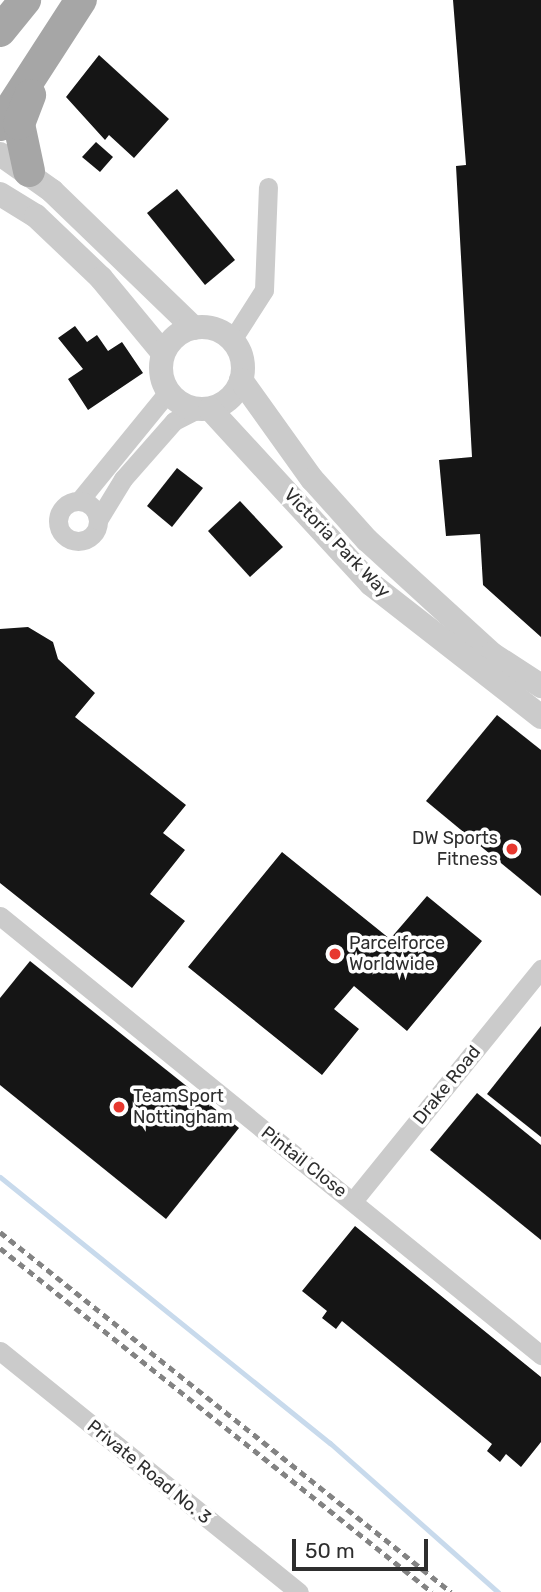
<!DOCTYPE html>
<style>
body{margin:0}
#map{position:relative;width:541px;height:1592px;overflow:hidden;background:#fff;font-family:Rubik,sans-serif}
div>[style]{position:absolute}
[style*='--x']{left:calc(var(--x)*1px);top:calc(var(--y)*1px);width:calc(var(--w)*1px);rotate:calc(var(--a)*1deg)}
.stream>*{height:5px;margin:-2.5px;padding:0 2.5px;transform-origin:2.5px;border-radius:2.5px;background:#c8daec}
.building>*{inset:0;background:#151515}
.minor>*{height:19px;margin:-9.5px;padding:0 9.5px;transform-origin:9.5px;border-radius:9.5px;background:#cbcbcb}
.minor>.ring{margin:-9.5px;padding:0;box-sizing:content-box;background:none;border:19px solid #cbcbcb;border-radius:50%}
.tertiary>*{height:24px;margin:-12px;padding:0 12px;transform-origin:12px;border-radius:12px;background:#cbcbcb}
.tertiary>.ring{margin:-12px;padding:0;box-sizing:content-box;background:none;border:24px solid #cbcbcb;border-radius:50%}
.primary>*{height:32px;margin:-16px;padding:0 16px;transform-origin:16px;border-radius:16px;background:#a6a6a6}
.rail>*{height:5px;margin-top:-2.5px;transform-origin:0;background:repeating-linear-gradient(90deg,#838383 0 7px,transparent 0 12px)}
.dots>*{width:19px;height:19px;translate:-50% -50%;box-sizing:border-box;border:4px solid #fff;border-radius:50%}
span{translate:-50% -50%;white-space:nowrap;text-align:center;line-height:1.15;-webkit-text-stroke:7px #fff;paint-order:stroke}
.street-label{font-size:18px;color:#2e2e2e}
.poi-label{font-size:18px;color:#2e2e2e}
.right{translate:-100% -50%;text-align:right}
.left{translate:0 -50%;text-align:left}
.scale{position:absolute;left:292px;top:1539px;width:136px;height:32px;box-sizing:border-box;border:4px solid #2e2e2e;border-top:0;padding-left:9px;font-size:21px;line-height:24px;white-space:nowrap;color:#2e2e2e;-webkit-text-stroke:5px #fff;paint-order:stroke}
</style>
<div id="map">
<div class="stream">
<div style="--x:0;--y:1177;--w:424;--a:38.9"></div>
<div style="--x:330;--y:1443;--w:225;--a:41.6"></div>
</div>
<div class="building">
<div style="clip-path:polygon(453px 0,541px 0,541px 637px,483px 585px,480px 534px,446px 536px,439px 460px,472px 457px,456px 166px,466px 165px)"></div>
<div style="clip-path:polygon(99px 55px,169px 119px,134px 158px,109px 135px,105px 140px,66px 97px)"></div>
<div style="clip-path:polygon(96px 142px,113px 157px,100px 172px,82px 157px)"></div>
<div style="clip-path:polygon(177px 189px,235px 260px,205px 285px,147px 213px)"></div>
<div style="clip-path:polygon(75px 326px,87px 342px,97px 335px,108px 351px,122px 342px,143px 373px,88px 410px,68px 379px,83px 369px,58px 338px)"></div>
<div style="clip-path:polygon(177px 468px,203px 488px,172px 527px,147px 506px)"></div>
<div style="clip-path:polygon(240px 501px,283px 547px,250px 577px,208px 531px)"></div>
<div style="clip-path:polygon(28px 627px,53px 642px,58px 659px,95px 693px,75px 717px,186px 805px,163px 833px,185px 850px,150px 894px,185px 921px,132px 988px,0 883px,0 629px)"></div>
<div style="clip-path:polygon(497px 715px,541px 750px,541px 896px,426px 801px)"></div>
<div style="clip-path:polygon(282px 852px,390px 939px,427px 896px,482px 941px,407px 1031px,354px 986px,334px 1009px,359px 1029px,322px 1075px,188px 967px)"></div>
<div style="clip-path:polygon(30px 961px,239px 1128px,166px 1219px,0 1085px,0 998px)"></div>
<div style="clip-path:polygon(541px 1026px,541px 1137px,487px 1094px)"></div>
<div style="clip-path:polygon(477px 1093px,541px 1145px,541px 1240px,430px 1150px)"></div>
<div style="clip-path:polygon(355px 1226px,541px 1377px,541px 1442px,521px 1467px,506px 1454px,500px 1462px,487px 1451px,492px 1444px,342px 1321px,336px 1329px,322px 1318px,327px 1311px,302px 1291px)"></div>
</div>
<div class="minor">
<div style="--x:232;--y:340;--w:59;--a:-57.4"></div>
<div style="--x:264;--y:290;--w:103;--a:-87.8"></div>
<div style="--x:79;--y:501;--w:141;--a:-50.8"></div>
<div class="ring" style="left:58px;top:501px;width:21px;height:21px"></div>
<div style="--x:98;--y:520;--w:48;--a:-58.6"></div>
<div style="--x:123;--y:479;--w:77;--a:-48.7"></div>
<div style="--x:174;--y:421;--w:27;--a:-27"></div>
<div style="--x:0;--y:916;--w:697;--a:39.06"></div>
<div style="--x:353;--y:1201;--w:299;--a:-51"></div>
<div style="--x:0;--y:1351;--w:384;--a:38.9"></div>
</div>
<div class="tertiary">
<div style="--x:0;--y:154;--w:64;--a:35.4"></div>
<div style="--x:52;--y:191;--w:197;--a:44"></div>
<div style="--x:0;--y:194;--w:42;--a:31.4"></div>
<div style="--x:36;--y:216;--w:90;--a:43.6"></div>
<div style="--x:101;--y:278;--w:97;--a:50.4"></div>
<div class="ring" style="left:161px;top:327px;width:58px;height:58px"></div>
<div style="--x:241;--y:380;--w:122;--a:54.4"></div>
<div style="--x:312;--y:479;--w:82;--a:48"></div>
<div style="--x:367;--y:540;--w:169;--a:42.4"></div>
<div style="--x:492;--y:654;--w:59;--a:33.1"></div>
<div style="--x:210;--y:409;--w:238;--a:47.4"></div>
<div style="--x:371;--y:584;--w:216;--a:38"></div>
</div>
<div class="primary">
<div style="--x:0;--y:31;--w:40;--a:-51"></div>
<div style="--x:0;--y:125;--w:149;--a:-57.1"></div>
<div style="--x:29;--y:171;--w:48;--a:-102"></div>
<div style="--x:19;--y:124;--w:31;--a:-69"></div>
</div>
<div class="rail">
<div style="--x:0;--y:1232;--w:577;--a:38.6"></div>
<div style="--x:0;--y:1248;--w:552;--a:38.53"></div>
</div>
<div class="dots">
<div style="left:512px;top:849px;background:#e7382f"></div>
<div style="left:335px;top:954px;background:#e7382f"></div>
<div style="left:119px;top:1107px;background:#e7382f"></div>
</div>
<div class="street-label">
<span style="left:337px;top:543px;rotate:46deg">Victoria Park Way</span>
<span style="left:447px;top:1085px;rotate:-51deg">Drake Road</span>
<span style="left:304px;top:1162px;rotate:38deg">Pintail Close</span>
<span style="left:149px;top:1472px;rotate:39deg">Private Road No. 3</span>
</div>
<div class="poi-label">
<span class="right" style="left:498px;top:849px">DW Sports<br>Fitness</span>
<span class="left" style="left:349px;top:954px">Parcelforce<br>Worldwide</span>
<span class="left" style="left:133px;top:1107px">TeamSport<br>Nottingham</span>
</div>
<div class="scale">50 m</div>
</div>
